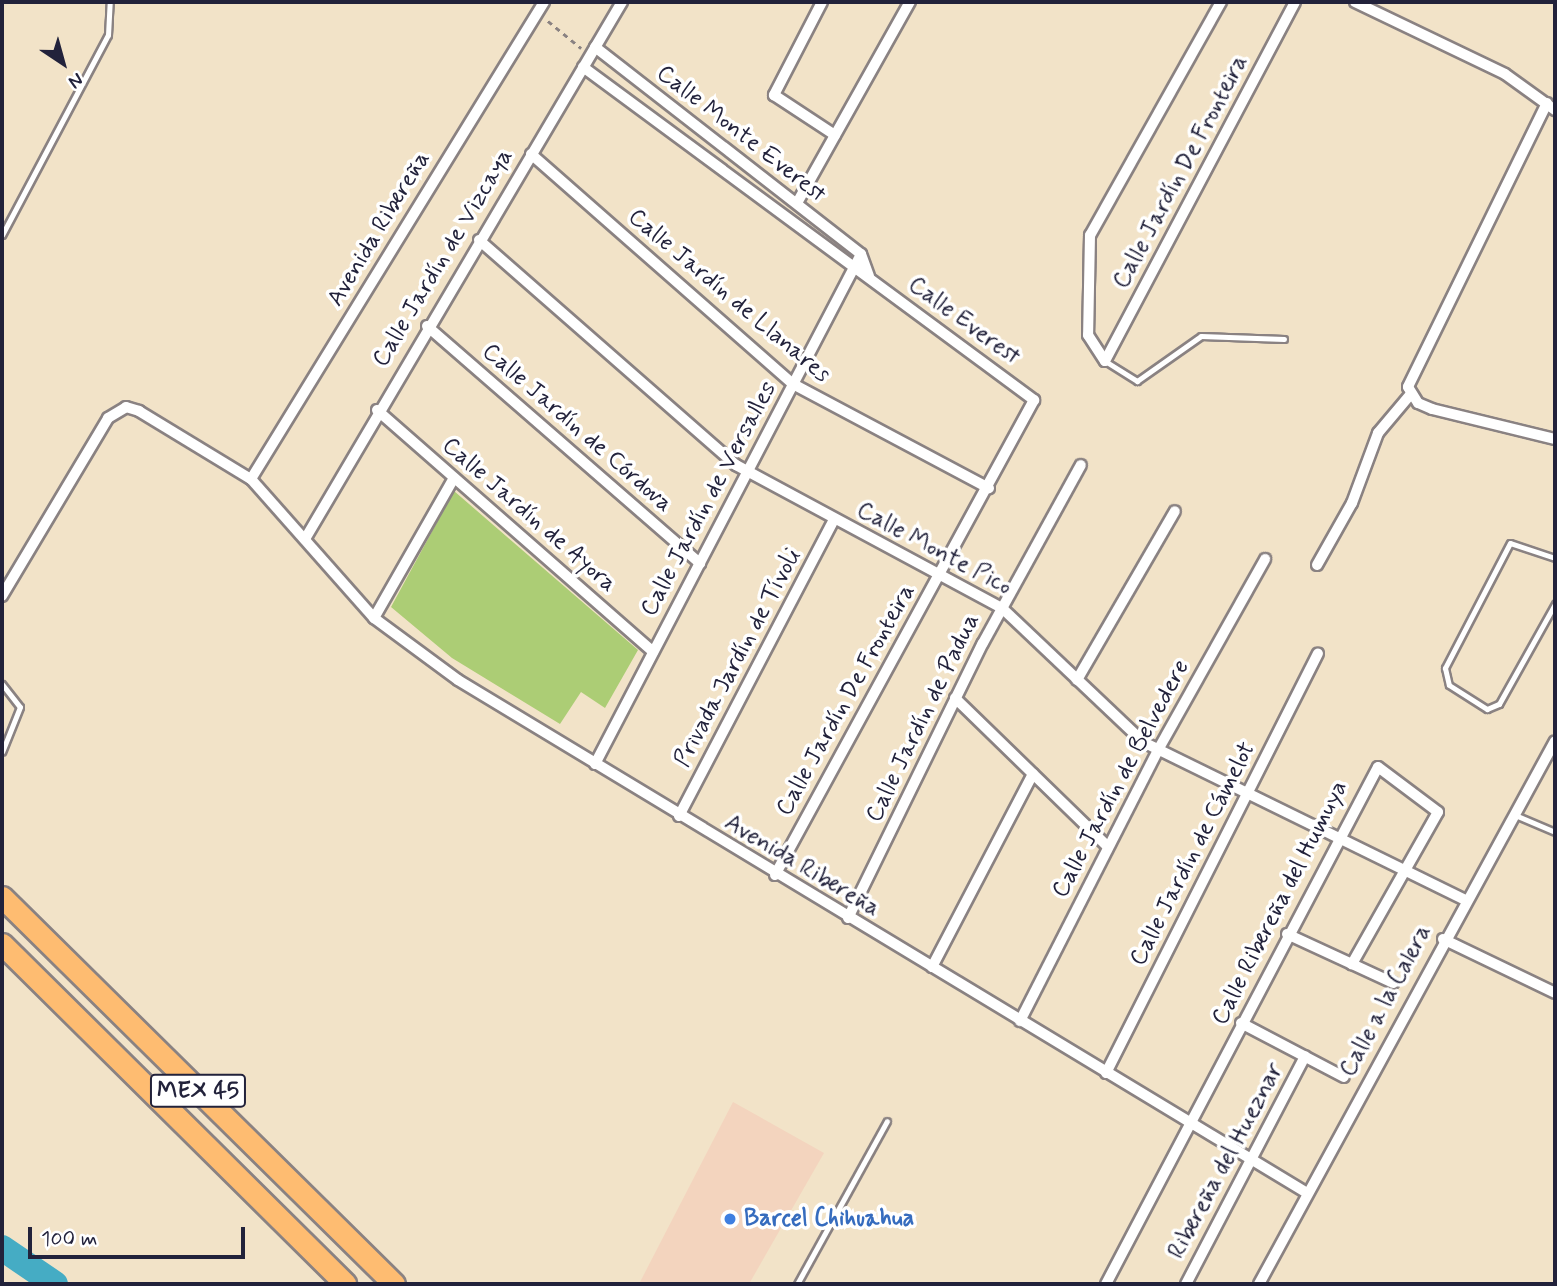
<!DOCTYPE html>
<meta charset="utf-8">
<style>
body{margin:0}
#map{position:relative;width:1557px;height:1286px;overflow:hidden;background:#f2e3c8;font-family:Mynerve,sans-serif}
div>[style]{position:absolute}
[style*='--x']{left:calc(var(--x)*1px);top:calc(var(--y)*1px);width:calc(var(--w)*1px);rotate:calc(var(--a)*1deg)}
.built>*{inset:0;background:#f3d4be}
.green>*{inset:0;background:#accd75}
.river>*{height:26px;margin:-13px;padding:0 13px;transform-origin:13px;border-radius:13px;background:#45acc4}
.path>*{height:2.5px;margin-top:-1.25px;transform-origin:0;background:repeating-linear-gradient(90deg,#8a8282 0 5px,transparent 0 10px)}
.roads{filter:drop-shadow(2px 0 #8a8282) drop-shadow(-2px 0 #8a8282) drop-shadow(0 2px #8a8282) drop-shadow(0 -2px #8a8282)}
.lane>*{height:5px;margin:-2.5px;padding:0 2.5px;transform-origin:2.5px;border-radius:2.5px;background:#fff}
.street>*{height:10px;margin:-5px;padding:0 5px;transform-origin:5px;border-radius:5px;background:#fff}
.highway>*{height:21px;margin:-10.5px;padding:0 10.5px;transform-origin:10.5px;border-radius:10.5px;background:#febc71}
.dots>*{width:19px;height:19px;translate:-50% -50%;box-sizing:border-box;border:4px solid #fff;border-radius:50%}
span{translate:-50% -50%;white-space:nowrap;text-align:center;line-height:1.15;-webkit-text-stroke:7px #fff;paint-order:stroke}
.shield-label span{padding:2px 5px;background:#fff;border:2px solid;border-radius:5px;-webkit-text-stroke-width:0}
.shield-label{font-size:23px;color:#22223b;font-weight:700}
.street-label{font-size:24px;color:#22223b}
.shop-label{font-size:24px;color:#366cbe;font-weight:700}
.left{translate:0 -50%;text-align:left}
.frame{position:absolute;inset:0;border:4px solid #22223b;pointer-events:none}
.north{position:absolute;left:28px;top:28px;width:70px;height:70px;-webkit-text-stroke:5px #fff;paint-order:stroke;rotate:144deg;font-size:19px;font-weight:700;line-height:28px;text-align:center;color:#22223b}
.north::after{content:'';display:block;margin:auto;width:24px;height:32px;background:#22223b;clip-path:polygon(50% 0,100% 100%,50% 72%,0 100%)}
.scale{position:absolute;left:28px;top:1227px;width:217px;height:32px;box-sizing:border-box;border:4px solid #22223b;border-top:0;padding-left:9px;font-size:21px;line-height:24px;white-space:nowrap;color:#22223b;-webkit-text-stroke:5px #fff;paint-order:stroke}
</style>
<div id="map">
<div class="built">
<div style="clip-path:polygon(733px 1102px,824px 1153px,749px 1284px,639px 1284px)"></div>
</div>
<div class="green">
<div style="clip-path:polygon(454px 491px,638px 650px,605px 708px,581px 692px,560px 724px,452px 658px,391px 607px)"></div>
</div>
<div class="river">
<div style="--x:2;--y:1248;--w:64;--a:34.2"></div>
</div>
<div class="path">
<div style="--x:548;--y:21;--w:43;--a:39.3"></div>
</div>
<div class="roads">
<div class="lane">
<div style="--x:2;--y:235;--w:226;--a:-62.1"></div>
<div style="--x:108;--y:35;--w:33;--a:-87"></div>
<div style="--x:1105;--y:361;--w:38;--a:32"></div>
<div style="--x:1137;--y:381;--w:78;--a:-35.1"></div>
<div style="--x:1201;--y:336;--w:83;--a:2.1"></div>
<div style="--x:1555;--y:558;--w:47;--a:-161.6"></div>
<div style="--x:1510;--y:543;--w:141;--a:117.5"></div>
<div style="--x:1445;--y:668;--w:17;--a:77"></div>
<div style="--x:1449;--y:685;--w:45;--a:32.3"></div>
<div style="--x:1487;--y:709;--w:13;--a:-23"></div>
<div style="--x:1499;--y:704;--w:115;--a:-60.8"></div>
<div style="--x:2;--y:684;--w:29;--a:52"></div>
<div style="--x:20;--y:707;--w:48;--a:111.8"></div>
<div style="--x:1515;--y:815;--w:43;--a:23"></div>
<div style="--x:797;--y:1284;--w:186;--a:-61.1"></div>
</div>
<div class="street">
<div style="--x:822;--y:2;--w:105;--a:117.3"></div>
<div style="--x:774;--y:95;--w:73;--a:33.3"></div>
<div style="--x:1221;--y:2;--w:267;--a:119.3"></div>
<div style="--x:1090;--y:235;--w:100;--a:91.1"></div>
<div style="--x:1088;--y:335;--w:31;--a:57"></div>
<div style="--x:1105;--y:361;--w:406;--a:-62.1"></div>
<div style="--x:1355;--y:2;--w:166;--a:25.6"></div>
<div style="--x:1505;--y:74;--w:62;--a:35.8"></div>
<div style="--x:595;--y:47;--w:337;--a:37.9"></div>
<div style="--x:861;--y:254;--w:23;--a:70"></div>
<div style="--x:583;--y:67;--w:561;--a:36.44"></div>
<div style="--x:1034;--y:400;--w:541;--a:118.6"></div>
<div style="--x:1547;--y:103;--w:316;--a:116.1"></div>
<div style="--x:1408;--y:387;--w:19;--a:58"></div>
<div style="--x:1418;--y:403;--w:15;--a:23"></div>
<div style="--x:1432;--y:409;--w:127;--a:13.7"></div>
<div style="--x:531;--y:154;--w:349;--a:41.3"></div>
<div style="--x:793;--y:384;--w:222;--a:28"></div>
<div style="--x:797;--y:203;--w:231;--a:-60.7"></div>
<div style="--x:479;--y:240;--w:342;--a:41.2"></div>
<div style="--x:736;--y:465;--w:302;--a:28.3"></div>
<div style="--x:1002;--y:608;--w:195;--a:43.5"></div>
<div style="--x:1143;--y:742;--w:359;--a:26.1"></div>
<div style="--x:427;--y:326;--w:362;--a:41"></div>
<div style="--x:377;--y:410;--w:367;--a:41.2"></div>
<div style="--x:251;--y:479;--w:560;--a:-58.44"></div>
<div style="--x:305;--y:539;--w:624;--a:-59.45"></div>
<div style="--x:1317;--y:565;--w:71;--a:-60.6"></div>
<div style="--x:1352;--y:503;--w:75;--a:-69.6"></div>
<div style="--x:1378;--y:433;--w:50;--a:-49.9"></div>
<div style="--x:2;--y:596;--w:207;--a:-59.2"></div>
<div style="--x:108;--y:418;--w:21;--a:-31"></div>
<div style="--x:126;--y:407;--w:14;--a:17"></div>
<div style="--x:139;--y:411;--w:131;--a:31.3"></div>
<div style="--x:251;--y:479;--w:186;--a:48.5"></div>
<div style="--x:374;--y:618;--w:104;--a:36.4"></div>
<div style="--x:458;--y:680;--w:992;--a:31.14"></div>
<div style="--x:374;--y:618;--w:161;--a:-60.3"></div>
<div style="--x:1077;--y:680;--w:195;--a:-59.9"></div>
<div style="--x:955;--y:698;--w:212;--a:44.2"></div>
<div style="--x:595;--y:764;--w:575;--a:-62.45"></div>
<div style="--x:679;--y:816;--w:335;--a:-62.4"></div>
<div style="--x:848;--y:918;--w:306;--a:-63.9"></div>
<div style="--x:983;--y:643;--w:203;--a:-61.2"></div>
<div style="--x:1287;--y:934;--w:117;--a:24.8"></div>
<div style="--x:1443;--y:939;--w:124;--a:25.7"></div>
<div style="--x:932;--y:967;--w:218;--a:-62.4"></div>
<div style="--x:1020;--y:1021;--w:304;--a:-63"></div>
<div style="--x:1158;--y:750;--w:219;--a:-60.7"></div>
<div style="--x:1241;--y:1023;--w:116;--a:27.7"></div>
<div style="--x:1106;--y:1073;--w:470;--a:-63.2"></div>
<div style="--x:1106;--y:1284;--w:584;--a:-62.25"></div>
<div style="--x:1378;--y:767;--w:75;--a:36.9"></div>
<div style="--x:1438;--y:812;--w:175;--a:119.5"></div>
<div style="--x:1186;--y:1284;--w:257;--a:-62.4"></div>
<div style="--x:1259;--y:1284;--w:618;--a:-61.4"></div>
</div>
<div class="highway">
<div style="--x:2;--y:897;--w:551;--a:44.63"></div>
<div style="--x:2;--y:944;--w:483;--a:44.7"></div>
</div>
</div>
<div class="dots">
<div style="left:730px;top:1219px;background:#3f7fe0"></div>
</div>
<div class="shield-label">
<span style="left:198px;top:1091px">MEX 45</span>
</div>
<div class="street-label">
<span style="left:741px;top:134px;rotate:38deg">Calle Monte Everest</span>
<span style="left:1181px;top:172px;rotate:-62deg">Calle Jardín De Fronteira</span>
<span style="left:379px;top:229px;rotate:-59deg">Avenida Ribereña</span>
<span style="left:443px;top:258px;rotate:-59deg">Calle Jardín de Vizcaya</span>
<span style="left:729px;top:296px;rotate:40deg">Calle Jardín de Llanares</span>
<span style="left:964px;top:321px;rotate:36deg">Calle Everest</span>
<span style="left:577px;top:428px;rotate:41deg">Calle Jardín de Córdova</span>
<span style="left:709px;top:499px;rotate:-62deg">Calle Jardín de Versalles</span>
<span style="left:529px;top:515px;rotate:41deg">Calle Jardín de Ayora</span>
<span style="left:934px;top:549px;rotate:28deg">Calle Monte Pico</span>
<span style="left:738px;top:658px;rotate:-62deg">Privada Jardín de Tívoli</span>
<span style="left:846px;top:700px;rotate:-61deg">Calle Jardín De Fronteira</span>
<span style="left:923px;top:718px;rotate:-64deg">Calle Jardín de Padua</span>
<span style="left:1121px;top:779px;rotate:-62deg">Calle Jardín de Belvedere</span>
<span style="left:1193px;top:854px;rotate:-63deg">Calle Jardín de Cámelot</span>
<span style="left:802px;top:866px;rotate:31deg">Avenida Ribereña</span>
<span style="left:1280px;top:903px;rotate:-63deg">Calle Ribereña del Humuya</span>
<span style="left:1386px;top:1001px;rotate:-62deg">Calle a la Calera</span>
<span style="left:1226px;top:1161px;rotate:-62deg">Ribereña del Hueznar</span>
</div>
<div class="shop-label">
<span class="left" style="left:744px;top:1219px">Barcel Chihuahua</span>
</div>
<div class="frame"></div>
<div class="north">N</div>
<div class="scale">100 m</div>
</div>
